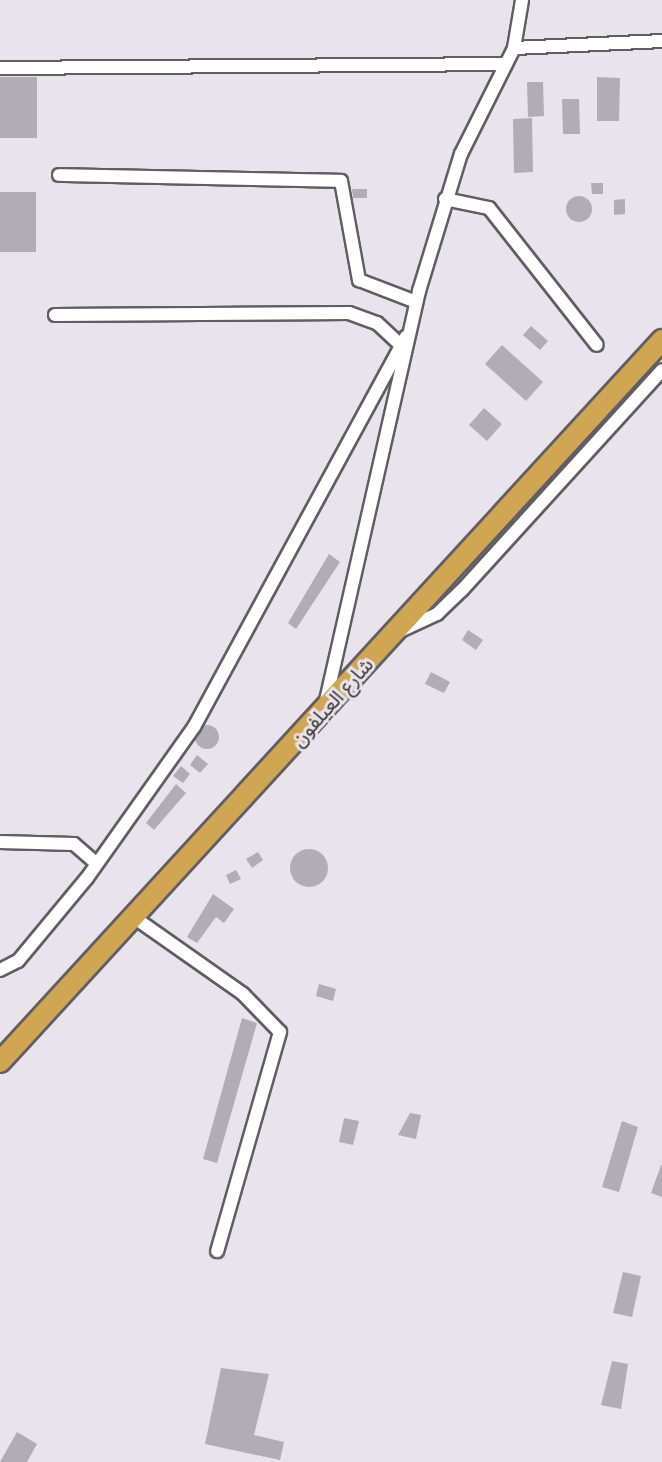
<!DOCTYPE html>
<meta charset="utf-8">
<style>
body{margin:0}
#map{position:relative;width:662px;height:1462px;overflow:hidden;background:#e9e3eb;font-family:"Varela Round","Noto Sans Arabic",sans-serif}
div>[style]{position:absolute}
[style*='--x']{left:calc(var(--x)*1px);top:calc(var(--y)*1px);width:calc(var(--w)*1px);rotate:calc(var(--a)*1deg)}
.building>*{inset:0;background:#b2adb4}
.round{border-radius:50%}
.roads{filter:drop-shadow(2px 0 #615d64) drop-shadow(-2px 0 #615d64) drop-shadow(0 2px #615d64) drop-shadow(0 -2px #615d64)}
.minor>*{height:12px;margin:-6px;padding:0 6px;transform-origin:6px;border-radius:6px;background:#fff}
.trunk>*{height:20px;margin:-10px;padding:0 10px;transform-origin:10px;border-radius:10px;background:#d0a652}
span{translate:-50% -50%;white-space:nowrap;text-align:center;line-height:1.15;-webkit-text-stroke:6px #e9e3eb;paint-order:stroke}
.street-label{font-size:20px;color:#383639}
</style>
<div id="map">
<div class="building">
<div style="clip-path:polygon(0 77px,37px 77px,37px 138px,0 138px)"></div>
<div style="clip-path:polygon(597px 77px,620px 78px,619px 121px,597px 121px)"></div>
<div style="clip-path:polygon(527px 82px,543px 82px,544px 116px,528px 117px)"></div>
<div style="clip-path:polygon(562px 99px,579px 99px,580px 134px,563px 134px)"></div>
<div style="clip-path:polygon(532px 118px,533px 172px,514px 173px,513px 119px)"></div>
<div style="clip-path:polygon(591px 183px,603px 183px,603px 194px,592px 194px)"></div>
<div style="clip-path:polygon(352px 189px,367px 189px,367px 198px,353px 198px)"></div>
<div style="clip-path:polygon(0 192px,36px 192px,36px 252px,0 252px)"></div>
<div class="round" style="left:566px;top:196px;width:26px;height:26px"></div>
<div style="clip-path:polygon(625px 199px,625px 214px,614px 215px,614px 200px)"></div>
<div style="clip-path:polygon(531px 326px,548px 341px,540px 350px,523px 335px)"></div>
<div style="clip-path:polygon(502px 345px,543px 382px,526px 401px,485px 364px)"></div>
<div style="clip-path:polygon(484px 408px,502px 424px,487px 441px,469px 425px)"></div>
<div style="clip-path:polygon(329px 554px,340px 562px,296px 629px,288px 623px)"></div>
<div style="clip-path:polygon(468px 630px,483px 640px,476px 650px,462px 640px)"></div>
<div style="clip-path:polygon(431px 672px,450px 682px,444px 693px,425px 684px)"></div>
<div class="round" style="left:195px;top:725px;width:24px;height:24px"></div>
<div style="clip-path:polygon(197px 755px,208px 764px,200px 773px,190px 765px)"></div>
<div style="clip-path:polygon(181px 766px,190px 774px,183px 783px,173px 776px)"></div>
<div style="clip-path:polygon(176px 784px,186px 793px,154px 830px,146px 823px)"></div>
<div class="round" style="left:290px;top:849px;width:38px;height:38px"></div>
<div style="clip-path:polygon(258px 852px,263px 860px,252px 868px,246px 859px)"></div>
<div style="clip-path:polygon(236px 870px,241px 879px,230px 884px,226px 875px)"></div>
<div style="clip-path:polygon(213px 894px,234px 909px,224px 923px,216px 917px,197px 943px,187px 937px)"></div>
<div style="clip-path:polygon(319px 984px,336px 989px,333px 1001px,316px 996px)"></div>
<div style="clip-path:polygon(242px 1018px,257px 1023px,217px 1163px,203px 1159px)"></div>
<div style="clip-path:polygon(410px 1113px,421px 1115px,416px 1139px,398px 1135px)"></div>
<div style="clip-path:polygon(344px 1118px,359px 1121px,353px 1145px,339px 1142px)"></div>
<div style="clip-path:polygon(622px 1121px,638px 1127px,619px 1192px,602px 1187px)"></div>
<div style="clip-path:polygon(661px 1165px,662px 1165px,662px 1197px,651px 1193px)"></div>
<div style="clip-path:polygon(623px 1272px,641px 1276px,632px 1317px,613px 1313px)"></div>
<div style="clip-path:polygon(612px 1361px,628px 1364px,621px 1409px,601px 1405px)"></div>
<div style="clip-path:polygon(221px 1368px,269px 1374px,254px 1435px,284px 1442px,280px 1460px,205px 1444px)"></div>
<div style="clip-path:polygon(17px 1432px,37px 1444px,27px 1462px,0 1462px)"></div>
</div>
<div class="roads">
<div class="minor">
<div style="--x:514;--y:48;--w:148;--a:-2.7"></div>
<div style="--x:0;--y:68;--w:506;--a:-0.45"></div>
<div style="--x:59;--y:175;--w:282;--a:1.2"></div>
<div style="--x:341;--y:181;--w:101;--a:79.7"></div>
<div style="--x:359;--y:280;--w:61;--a:21.1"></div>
<div style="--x:445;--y:199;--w:45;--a:11.6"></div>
<div style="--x:489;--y:208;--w:174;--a:51.8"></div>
<div style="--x:55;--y:315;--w:294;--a:-0.4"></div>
<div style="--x:349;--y:313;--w:30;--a:20"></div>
<div style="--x:377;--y:323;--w:33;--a:43"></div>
<div style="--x:400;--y:631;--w:41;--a:-24.7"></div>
<div style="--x:437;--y:614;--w:35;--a:-44"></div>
<div style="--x:462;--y:590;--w:297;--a:-47.7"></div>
<div style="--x:325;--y:705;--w:425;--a:-77.2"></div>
<div style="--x:419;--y:291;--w:143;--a:-73"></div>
<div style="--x:461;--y:154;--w:119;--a:-63.4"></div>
<div style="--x:514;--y:48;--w:49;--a:-80.5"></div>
<div style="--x:0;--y:842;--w:74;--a:1.5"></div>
<div style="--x:74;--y:844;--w:29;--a:41"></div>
<div style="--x:135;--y:918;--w:132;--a:35.1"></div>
<div style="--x:243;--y:994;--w:53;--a:45.8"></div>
<div style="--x:280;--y:1032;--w:228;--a:106"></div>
<div style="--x:0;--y:970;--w:20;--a:-27"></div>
<div style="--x:18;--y:961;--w:108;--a:-50.3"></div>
<div style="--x:87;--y:878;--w:185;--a:-54.7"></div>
<div style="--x:194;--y:727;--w:444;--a:-61.5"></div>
</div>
<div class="trunk">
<div style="--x:0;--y:1062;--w:980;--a:-47.48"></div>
</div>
</div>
<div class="street-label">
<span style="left:333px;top:703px;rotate:-48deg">شارع العيلفون</span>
</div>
</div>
